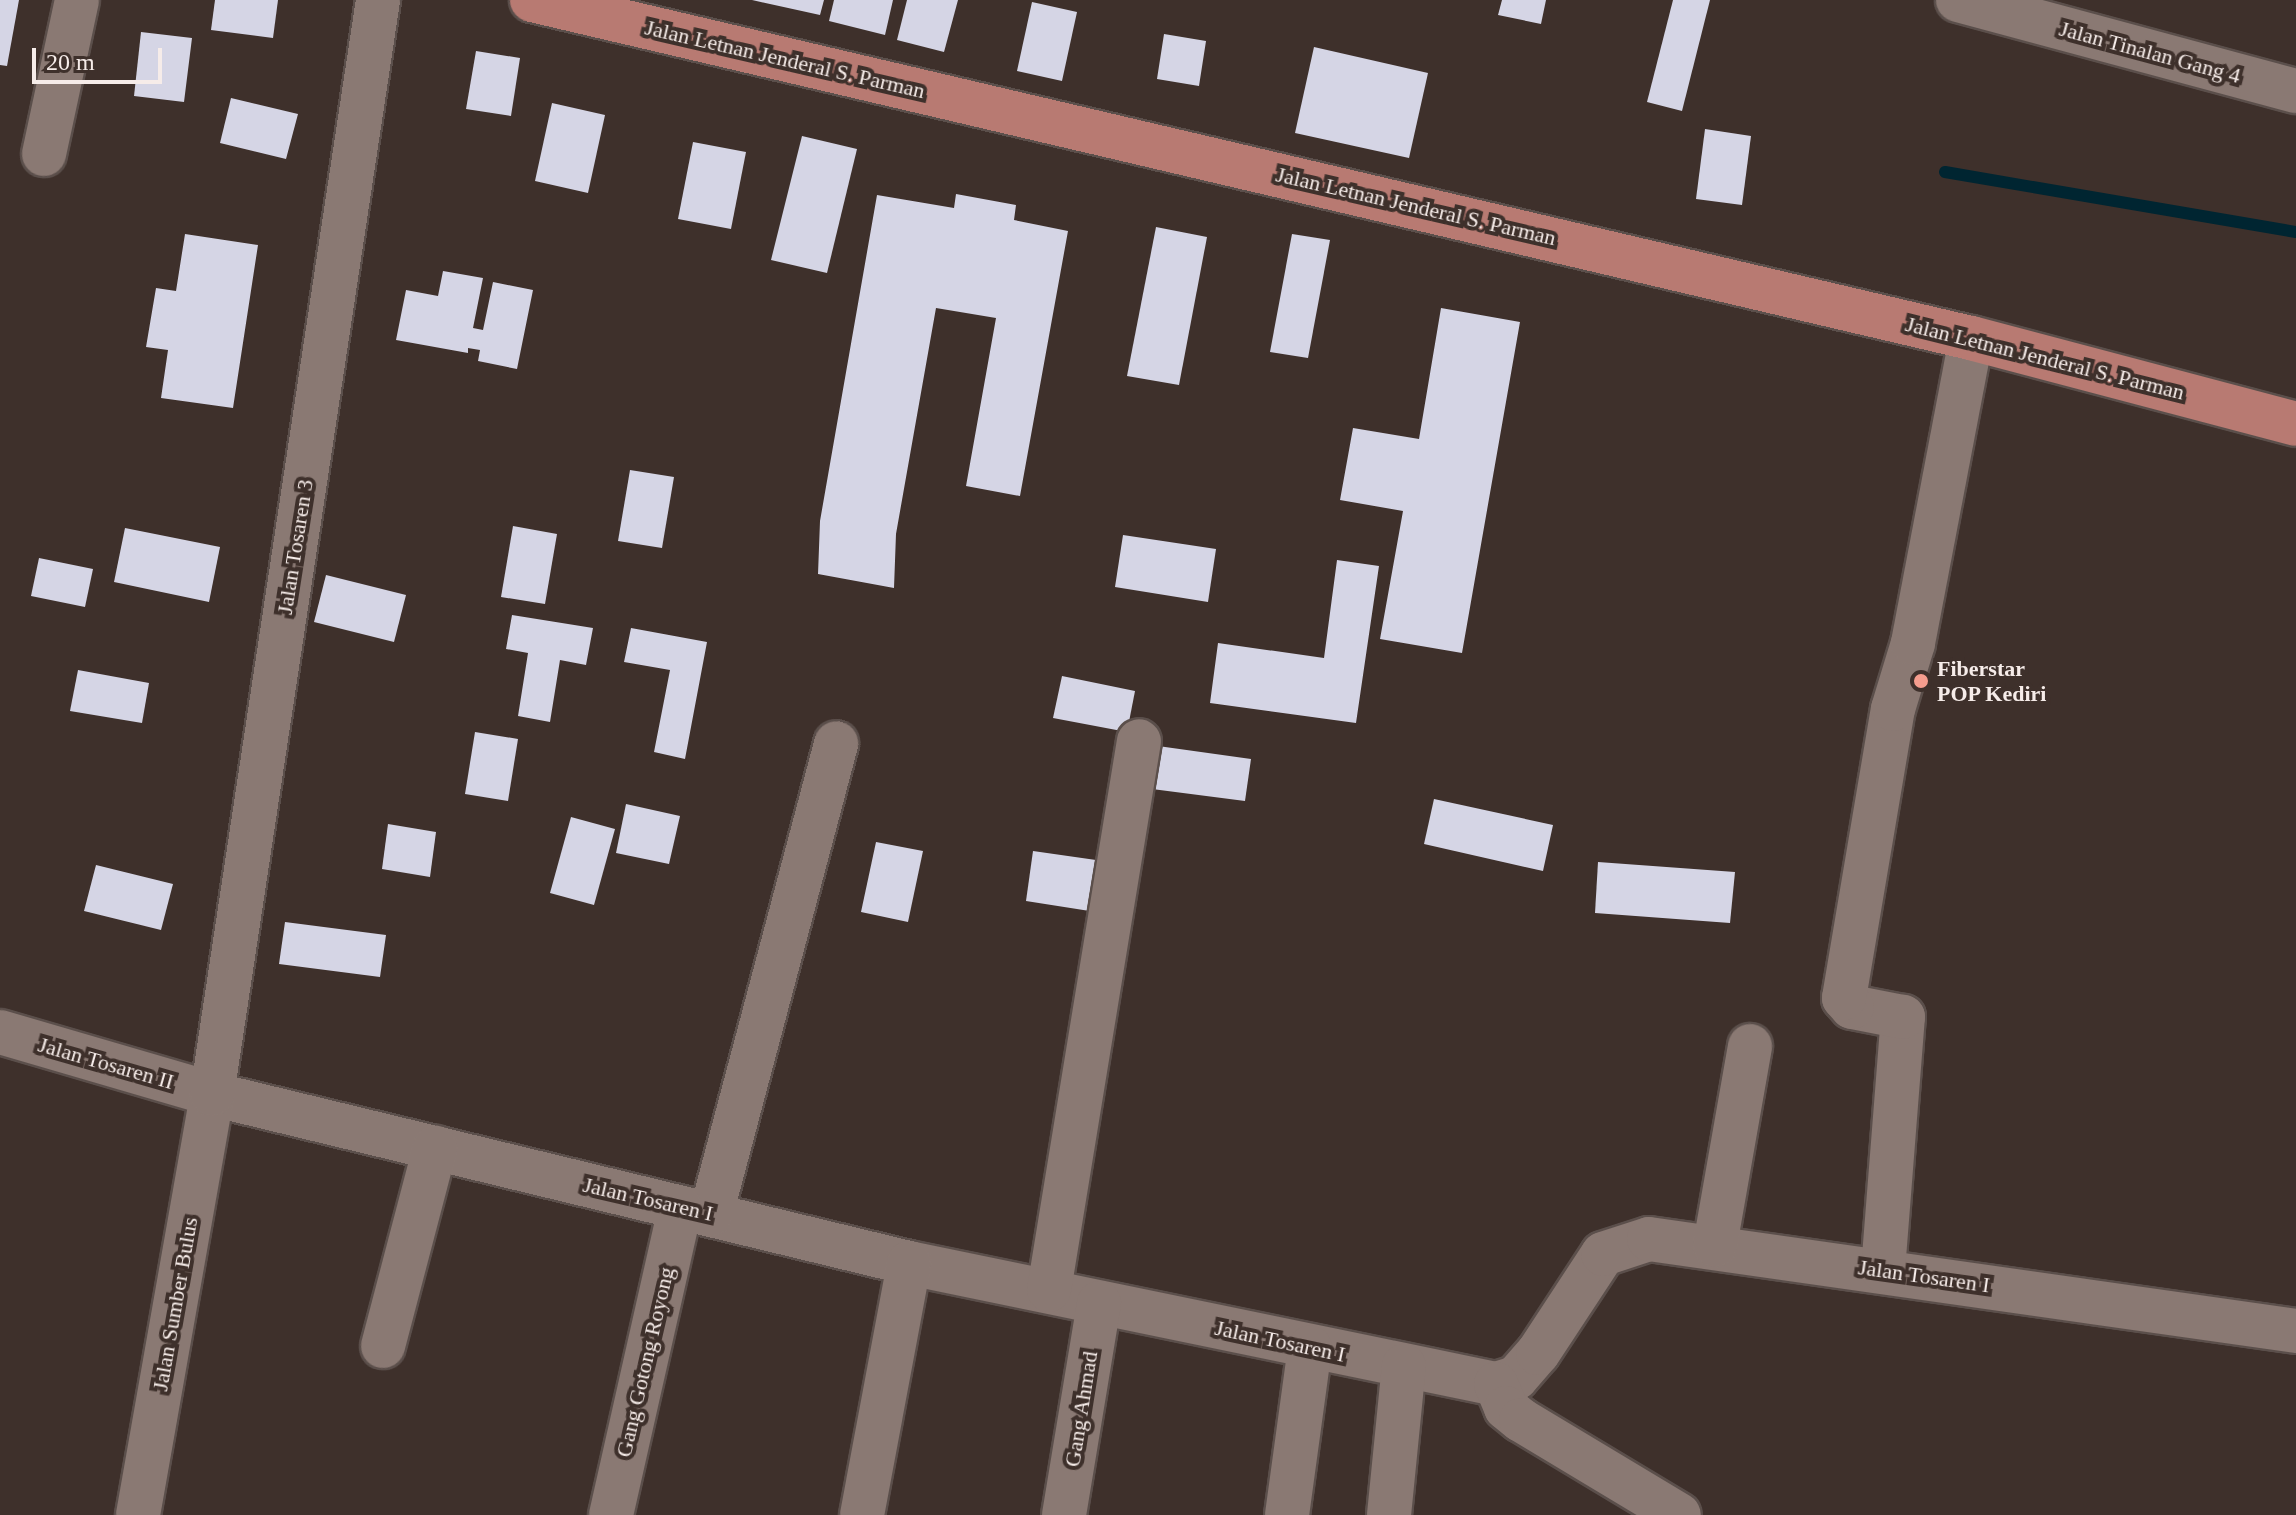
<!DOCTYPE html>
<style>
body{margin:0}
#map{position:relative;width:2296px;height:1515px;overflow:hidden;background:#3e302b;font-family:Georgia,serif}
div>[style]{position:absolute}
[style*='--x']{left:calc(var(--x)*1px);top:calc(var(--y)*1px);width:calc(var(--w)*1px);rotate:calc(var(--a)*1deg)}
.stream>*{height:12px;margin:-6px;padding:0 6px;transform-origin:6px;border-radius:6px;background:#002531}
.building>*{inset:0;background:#d5d5e5}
.roads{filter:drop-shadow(2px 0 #5b4f4b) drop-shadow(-2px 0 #5b4f4b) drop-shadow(0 2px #5b4f4b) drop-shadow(0 -2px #5b4f4b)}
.minor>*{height:44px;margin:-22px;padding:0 22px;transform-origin:22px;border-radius:22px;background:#8a7973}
.major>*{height:44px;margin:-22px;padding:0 22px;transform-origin:22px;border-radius:22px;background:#b87a72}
.dots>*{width:22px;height:22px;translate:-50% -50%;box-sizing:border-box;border:4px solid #3e302b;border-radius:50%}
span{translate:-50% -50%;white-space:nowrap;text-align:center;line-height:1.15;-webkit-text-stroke:8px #3e302b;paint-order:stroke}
.street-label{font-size:22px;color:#f6ece9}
.poi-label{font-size:22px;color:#f6ece9;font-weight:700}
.left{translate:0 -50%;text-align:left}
.scale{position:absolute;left:32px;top:48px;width:130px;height:36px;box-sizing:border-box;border:4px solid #f6ece9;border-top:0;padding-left:10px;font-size:24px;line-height:28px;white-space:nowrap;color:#f6ece9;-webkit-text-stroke:6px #3e302b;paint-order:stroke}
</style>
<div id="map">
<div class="stream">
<div style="--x:1945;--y:172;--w:356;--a:9.7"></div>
</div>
<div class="building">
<div style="clip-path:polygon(0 0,19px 0,7px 66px,0 65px)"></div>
<div style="clip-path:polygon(215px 0,278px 0,273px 38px,211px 30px)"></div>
<div style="clip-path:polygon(752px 0,824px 0,820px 15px)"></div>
<div style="clip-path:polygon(834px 0,893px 0,885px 35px,829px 21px)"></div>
<div style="clip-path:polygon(907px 0,958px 0,944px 52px,897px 40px)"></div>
<div style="clip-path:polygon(1502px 0,1546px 0,1541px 24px,1498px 15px)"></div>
<div style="clip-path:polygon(1673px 0,1710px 0,1682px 111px,1647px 102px)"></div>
<div style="clip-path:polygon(1032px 2px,1077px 12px,1062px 81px,1017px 71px)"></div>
<div style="clip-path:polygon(141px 32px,192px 38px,184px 102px,134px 96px)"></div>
<div style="clip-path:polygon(1164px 34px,1206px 41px,1199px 86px,1157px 79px)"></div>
<div style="clip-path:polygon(1314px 47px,1428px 73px,1409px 158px,1295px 133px)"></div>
<div style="clip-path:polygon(476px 51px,520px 58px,511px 116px,466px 109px)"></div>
<div style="clip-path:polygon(231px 98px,298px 114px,286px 159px,220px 143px)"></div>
<div style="clip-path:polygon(552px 103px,605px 115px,588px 193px,535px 181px)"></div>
<div style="clip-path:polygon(1705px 129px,1751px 136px,1742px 205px,1696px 199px)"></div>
<div style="clip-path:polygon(802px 136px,857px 149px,827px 273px,771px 260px)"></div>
<div style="clip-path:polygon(693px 142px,746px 152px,731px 229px,678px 219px)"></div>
<div style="clip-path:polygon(956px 194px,1016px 205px,1014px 220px,1068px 231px,1020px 496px,966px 486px,996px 318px,936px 308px,896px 534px,894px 588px,818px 574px,820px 521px,877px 195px,954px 208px)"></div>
<div style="clip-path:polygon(1156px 227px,1207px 237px,1179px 385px,1127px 376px)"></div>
<div style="clip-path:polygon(185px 234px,258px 245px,233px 408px,161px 398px,168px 350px,146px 347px,156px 288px,176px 291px)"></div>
<div style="clip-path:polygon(1292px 234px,1330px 240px,1308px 358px,1270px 352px)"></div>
<div style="clip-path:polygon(443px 271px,483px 278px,473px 328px,483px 330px,493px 282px,533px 290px,517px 369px,478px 361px,480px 350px,468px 348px,468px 353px,396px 340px,406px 290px,438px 296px)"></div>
<div style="clip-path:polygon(1441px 308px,1520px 322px,1462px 653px,1380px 639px,1403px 511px,1340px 500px,1353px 428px,1419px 439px)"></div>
<div style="clip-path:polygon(630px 470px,674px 477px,662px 548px,618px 541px)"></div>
<div style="clip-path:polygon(513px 526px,557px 534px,545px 604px,501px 597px)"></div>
<div style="clip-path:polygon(125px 528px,220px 547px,209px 602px,114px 582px)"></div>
<div style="clip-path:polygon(1123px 535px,1216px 549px,1208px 602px,1115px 587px)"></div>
<div style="clip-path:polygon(39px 558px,93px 569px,85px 607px,31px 596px)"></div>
<div style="clip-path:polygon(1337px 560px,1379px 566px,1356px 723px,1210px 703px,1218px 643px,1324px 658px)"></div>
<div style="clip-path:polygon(326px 575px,406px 595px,394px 642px,314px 622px)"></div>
<div style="clip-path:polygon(512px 615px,593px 628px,586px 665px,560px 660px,550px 722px,518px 716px,528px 653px,506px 649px)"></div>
<div style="clip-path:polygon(631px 628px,707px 642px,685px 759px,654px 752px,670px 670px,624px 662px)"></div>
<div style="clip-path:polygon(78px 670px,149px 683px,142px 723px,70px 711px)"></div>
<div style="clip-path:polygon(1062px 676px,1135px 691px,1127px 732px,1053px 718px)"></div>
<div style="clip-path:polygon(475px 732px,518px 739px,508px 801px,465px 794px)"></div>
<div style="clip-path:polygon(1158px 746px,1251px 759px,1245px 801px,1152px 789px)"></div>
<div style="clip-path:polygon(1434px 799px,1553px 825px,1543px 871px,1424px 844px)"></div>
<div style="clip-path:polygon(626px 804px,680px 816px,669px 864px,616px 853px)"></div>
<div style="clip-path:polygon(571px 817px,615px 829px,594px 905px,550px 893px)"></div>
<div style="clip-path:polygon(388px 824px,436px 832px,430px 877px,382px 869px)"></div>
<div style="clip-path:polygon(876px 842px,923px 851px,908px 922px,861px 912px)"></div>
<div style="clip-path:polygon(1033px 851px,1103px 861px,1096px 912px,1026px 901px)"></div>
<div style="clip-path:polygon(1598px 862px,1735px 872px,1730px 923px,1595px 913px)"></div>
<div style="clip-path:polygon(96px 865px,173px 884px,161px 930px,84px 911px)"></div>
<div style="clip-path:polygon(285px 922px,386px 935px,380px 977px,279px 964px)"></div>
</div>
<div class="roads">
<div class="minor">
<div style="--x:1958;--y:0;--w:350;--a:15.1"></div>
<div style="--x:44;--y:154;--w:157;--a:-77.9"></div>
<div style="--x:0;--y:1032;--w:221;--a:16.3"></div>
<div style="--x:212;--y:1094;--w:717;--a:13.63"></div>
<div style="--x:909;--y:1263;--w:599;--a:11.65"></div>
<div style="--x:1496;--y:1384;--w:21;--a:-17"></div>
<div style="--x:1516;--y:1378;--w:33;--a:-49"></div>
<div style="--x:1538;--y:1353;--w:118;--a:-56.7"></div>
<div style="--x:1603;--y:1254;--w:48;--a:-18.1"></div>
<div style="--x:1649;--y:1239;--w:654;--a:8.09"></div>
<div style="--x:711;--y:1214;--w:487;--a:-75.1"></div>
<div style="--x:1715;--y:1245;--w:202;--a:-80"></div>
<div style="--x:1883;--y:1270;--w:254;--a:-85.5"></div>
<div style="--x:1903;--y:1017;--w:52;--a:-168.9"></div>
<div style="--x:1852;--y:1007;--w:12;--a:-132"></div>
<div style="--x:1844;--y:998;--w:293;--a:-80.4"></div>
<div style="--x:1893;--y:709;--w:69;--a:-73.1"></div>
<div style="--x:1913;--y:643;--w:310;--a:-79.2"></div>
<div style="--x:1049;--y:1290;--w:556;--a:-80.69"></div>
<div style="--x:383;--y:1346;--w:205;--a:-75.3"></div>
<div style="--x:1496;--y:1384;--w:26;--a:67"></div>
<div style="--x:1506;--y:1408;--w:19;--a:39"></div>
<div style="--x:1521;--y:1420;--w:184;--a:31"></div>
<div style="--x:138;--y:1515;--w:427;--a:-80"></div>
<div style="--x:212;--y:1094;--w:1107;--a:-81.37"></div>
<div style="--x:611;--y:1515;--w:315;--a:-77.3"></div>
<div style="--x:862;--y:1515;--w:256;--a:-79.4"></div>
<div style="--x:1064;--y:1515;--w:215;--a:-80.6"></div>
<div style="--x:1287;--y:1515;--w:169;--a:-82.2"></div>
<div style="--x:1389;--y:1515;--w:150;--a:-84.3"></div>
</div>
<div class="major">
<div style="--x:532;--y:0;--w:1478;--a:13.22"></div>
<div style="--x:1971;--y:338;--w:336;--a:14.8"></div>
</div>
</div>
<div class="dots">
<div style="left:1921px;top:681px;background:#f59d8e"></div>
</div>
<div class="street-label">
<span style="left:2150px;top:52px;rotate:15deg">Jalan Tinalan Gang 4</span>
<span style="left:785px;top:59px;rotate:13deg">Jalan Letnan Jenderal S. Parman</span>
<span style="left:1416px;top:206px;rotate:13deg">Jalan Letnan Jenderal S. Parman</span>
<span style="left:2045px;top:358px;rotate:14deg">Jalan Letnan Jenderal S. Parman</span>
<span style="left:295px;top:547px;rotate:-81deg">Jalan Tosaren 3</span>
<span style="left:106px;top:1063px;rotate:16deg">Jalan Tosaren II</span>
<span style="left:648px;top:1199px;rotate:13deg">Jalan Tosaren I</span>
<span style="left:1924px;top:1276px;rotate:8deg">Jalan Tosaren I</span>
<span style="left:175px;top:1304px;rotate:-80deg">Jalan Sumber Bulus</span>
<span style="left:1280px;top:1341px;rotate:12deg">Jalan Tosaren I</span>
<span style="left:645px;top:1362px;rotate:-77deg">Gang Gotong Royong</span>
<span style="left:1081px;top:1409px;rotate:-81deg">Gang Ahmad</span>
</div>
<div class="poi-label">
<span class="left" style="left:1937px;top:681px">Fiberstar<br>POP Kediri</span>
</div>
<div class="scale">20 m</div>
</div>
